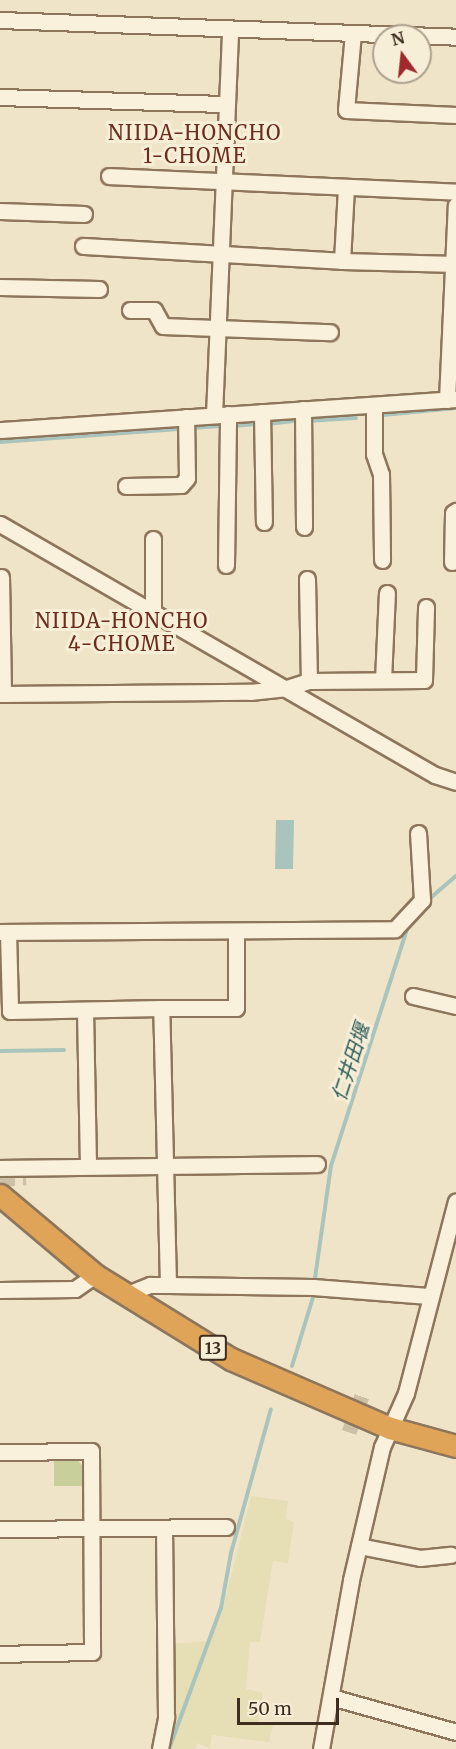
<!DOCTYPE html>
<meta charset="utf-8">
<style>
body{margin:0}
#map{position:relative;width:456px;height:1749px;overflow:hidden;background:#f0e4c8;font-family:Merriweather,"Noto Sans JP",serif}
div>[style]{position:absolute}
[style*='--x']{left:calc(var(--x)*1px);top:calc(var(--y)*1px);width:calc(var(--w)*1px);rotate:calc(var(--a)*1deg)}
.farmland>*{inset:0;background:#e6deb5}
.green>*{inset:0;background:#c9cf9b}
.water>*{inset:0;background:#a9c4bc}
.stream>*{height:4px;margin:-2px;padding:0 2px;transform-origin:2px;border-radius:2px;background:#a9c4bc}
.minor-tunnel>*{height:15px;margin-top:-7.5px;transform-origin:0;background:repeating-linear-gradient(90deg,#ccc0a6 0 15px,transparent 0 23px)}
.roads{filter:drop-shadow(2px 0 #8d765c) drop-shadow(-2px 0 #8d765c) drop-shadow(0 2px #8d765c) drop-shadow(0 -2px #8d765c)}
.minor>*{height:15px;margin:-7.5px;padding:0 7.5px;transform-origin:7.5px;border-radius:7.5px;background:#faf1dc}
.highway>*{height:21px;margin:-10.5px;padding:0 10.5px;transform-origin:10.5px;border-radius:10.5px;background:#e0a458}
span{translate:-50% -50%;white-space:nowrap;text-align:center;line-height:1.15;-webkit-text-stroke:6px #f7eed8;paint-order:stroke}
.shield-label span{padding:2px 4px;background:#f7eed8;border:2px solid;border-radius:4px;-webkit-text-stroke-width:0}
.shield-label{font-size:16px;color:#3d2e20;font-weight:700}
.neighbourhood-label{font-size:20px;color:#6b2e1e;letter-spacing:1.5px}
.water-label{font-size:20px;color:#2f5d5a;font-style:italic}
.north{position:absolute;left:372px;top:24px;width:60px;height:60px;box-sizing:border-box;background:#f7eed8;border:2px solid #ada18e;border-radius:50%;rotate:345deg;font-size:16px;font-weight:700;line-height:24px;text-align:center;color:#3d2e20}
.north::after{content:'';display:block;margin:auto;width:21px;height:27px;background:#9e2a2b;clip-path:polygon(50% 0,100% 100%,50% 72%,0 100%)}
.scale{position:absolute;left:237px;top:1698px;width:102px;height:27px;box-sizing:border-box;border:3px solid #3d2e20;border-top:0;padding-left:8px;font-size:18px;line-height:21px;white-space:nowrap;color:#3d2e20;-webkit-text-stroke:4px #f7eed8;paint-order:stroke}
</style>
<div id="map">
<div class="farmland">
<div style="clip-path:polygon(251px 1496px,288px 1501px,286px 1519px,294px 1522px,288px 1563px,273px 1561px,260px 1642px,250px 1642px,246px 1689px,263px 1693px,259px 1722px,273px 1725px,269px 1742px,212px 1735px,210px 1748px,197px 1743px,195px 1749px,162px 1749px,169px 1644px,209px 1641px,222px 1612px)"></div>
</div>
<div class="green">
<div style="clip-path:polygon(54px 1458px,76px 1458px,85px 1469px,86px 1486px,54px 1486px)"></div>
</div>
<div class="water">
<div style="clip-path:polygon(276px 820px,294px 820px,293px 869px,275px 869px)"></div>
</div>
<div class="stream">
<div style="--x:383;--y:415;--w:73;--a:-5.5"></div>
<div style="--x:307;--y:421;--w:49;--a:-3.5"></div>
<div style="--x:268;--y:424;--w:25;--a:-7"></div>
<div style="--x:234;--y:426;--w:22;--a:-5"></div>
<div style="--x:192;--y:428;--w:31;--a:-4"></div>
<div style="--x:0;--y:442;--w:179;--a:-4.2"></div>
<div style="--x:427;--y:901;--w:38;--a:-41"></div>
<div style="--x:0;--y:1051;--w:64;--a:-0.9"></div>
<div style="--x:315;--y:1278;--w:113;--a:-81.9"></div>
<div style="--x:331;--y:1166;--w:255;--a:-72.2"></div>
<div style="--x:292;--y:1366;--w:75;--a:-73"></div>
<div style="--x:169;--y:1749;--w:150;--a:-69.8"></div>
<div style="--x:221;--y:1608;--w:56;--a:-79.7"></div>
<div style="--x:231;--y:1553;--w:149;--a:-74.5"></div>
</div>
<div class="minor-tunnel">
<div style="--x:0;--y:1179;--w:26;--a:-4"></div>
<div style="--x:349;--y:1432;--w:41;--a:-70.3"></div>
</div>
<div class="roads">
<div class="minor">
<div style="--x:0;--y:20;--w:456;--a:2.1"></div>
<div style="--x:353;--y:33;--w:77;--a:95.2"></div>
<div style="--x:346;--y:110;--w:110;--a:2.6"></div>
<div style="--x:0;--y:97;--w:227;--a:1.8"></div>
<div style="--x:109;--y:176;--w:347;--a:2.6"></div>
<div style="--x:0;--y:211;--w:84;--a:2"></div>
<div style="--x:83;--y:246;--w:259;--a:3.3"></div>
<div style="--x:342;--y:261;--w:74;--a:-86.9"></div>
<div style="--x:342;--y:261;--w:114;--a:1.5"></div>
<div style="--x:0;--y:287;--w:99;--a:1.2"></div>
<div style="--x:130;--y:310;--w:24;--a:0"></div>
<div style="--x:154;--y:310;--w:18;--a:61"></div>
<div style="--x:163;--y:326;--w:167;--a:2.1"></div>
<div style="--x:447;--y:400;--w:195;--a:-87.4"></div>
<div style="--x:374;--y:405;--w:49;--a:90"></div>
<div style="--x:374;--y:454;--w:21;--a:71"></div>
<div style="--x:381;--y:474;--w:86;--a:89.3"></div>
<div style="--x:303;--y:409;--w:118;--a:89.5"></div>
<div style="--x:262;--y:412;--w:110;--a:89"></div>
<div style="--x:214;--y:415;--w:385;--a:-87.6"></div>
<div style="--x:0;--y:430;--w:457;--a:-3.9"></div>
<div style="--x:126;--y:486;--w:55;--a:-1"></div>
<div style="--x:181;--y:485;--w:9;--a:-49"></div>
<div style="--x:187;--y:478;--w:61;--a:-90.9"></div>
<div style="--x:0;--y:524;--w:502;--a:29.99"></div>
<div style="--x:435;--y:775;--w:22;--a:18"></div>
<div style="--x:452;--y:562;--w:49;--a:-88.8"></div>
<div style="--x:453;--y:513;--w:4;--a:-34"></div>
<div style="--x:226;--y:565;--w:151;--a:-89.2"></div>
<div style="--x:1;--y:577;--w:117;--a:89"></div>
<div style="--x:307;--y:579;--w:102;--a:88.9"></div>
<div style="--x:153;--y:612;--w:73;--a:-90"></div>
<div style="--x:383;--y:680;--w:87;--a:-87.4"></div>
<div style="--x:0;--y:694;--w:250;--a:-0.5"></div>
<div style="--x:250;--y:692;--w:37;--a:-6"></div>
<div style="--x:287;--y:688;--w:23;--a:-18"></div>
<div style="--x:309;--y:681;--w:115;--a:-0.5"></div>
<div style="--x:424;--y:680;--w:73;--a:-88.4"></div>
<div style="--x:0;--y:932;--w:395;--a:-0.4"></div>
<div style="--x:395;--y:929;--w:40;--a:-47"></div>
<div style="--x:422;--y:900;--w:67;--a:-93.4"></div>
<div style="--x:8;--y:932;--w:79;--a:88.5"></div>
<div style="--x:10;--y:1011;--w:151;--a:-1.1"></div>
<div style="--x:413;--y:996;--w:44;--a:13.1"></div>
<div style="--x:85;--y:1010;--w:156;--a:88.9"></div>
<div style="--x:0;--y:1168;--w:317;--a:-0.7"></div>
<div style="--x:168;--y:1285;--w:277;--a:-91.4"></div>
<div style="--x:161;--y:1008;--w:75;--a:0"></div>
<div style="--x:236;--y:1008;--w:77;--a:-90"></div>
<div style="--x:0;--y:1290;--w:75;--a:-0.8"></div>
<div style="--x:75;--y:1289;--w:24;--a:-35"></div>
<div style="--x:125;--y:1295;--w:27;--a:-22"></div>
<div style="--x:150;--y:1285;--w:18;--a:0"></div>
<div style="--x:168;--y:1285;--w:145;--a:0.8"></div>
<div style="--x:313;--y:1287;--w:116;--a:4.4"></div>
<div style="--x:0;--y:1452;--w:91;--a:-0.6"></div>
<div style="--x:91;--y:1451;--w:201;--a:89.7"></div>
<div style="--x:92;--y:1652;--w:92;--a:178.8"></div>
<div style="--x:0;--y:1529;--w:226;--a:-0.5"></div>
<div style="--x:359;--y:1546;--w:62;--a:11.1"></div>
<div style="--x:420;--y:1558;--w:31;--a:-6"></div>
<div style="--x:331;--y:1697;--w:130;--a:15.6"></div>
<div style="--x:160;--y:1749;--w:33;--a:-79"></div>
<div style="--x:166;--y:1717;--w:189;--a:-90.6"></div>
<div style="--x:321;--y:1749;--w:172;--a:-79.9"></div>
<div style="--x:351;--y:1580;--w:137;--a:-76.9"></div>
<div style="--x:382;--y:1447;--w:59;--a:-66"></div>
<div style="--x:406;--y:1393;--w:198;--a:-75.4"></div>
</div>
<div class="highway">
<div style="--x:0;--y:1195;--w:124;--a:40.1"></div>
<div style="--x:95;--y:1275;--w:160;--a:31.7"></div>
<div style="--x:231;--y:1359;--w:173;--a:23.5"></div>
<div style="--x:390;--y:1428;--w:68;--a:15.3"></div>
</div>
</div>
<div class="shield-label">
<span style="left:213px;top:1348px">13</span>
</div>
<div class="neighbourhood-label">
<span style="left:195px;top:144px">NIIDA-HONCHO<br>1-CHOME</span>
<span style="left:122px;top:632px">NIIDA-HONCHO<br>4-CHOME</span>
</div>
<div class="water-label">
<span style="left:350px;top:1062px;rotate:-72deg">仁井田堰</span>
</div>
<div class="north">N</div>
<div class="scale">50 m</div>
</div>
